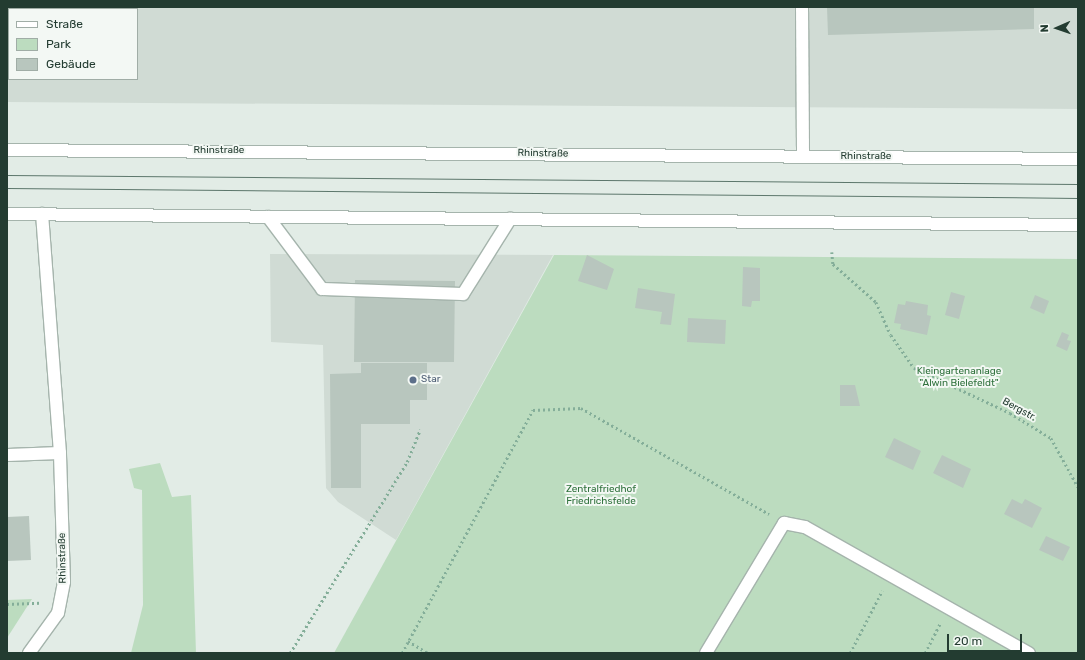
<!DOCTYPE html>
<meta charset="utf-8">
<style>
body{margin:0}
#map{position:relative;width:1085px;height:660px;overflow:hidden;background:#e2ece6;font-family:Rubik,sans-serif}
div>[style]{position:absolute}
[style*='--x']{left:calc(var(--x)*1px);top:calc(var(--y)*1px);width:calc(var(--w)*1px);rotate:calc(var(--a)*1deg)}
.built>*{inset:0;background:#d0dbd4}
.green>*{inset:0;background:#bcdcbf}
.building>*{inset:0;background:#b8c6be}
.path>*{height:2.5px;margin-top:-1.25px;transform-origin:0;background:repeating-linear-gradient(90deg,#84ae99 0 2px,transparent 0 5px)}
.roads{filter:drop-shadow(1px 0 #a5b4ac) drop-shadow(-1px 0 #a5b4ac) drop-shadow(0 1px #a5b4ac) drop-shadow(0 -1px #a5b4ac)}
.lane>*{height:12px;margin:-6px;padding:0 6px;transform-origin:6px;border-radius:6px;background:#fff}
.street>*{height:12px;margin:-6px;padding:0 6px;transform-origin:6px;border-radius:6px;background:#fff}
.secondary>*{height:12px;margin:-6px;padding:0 6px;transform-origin:6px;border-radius:6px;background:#fff}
.tram>*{height:1px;margin:-0.5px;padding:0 0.5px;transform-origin:0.5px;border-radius:0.5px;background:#5d776c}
.dots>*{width:11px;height:11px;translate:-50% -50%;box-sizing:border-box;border:2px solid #f3f8f4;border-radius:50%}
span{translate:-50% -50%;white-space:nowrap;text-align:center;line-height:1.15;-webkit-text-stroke:4px #f3f8f4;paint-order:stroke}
.street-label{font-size:10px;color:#233c31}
.park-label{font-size:10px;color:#2f713c}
.service-label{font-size:10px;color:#4e5e75}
.left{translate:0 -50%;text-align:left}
.frame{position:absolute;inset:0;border:8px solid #233c31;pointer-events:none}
.legend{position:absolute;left:8px;top:8px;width:130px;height:72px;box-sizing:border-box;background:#f3f8f4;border:1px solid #a0ada6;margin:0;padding:5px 7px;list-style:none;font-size:12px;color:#233c31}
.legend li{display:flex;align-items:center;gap:8px;height:20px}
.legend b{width:20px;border:1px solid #a0ada6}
.north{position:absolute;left:1037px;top:8px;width:40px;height:40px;-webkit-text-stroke:3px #f3f8f4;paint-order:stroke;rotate:268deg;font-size:11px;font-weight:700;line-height:16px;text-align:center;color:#233c31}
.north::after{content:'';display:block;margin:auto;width:14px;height:18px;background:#233c31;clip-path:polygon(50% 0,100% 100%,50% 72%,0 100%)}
.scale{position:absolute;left:947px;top:634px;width:75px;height:18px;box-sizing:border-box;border:2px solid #233c31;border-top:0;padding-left:5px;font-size:12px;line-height:14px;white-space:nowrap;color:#233c31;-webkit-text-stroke:3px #f3f8f4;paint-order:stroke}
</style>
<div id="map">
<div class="built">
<div style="clip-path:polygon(evenodd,7px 7px,1078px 7px,1078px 109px,7px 102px,7px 7px,9px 9px,137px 9px,137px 79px,9px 79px,9px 9px)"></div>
<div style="clip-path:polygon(270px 254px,553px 255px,396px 540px,338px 502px,326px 488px,323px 345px,271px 342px)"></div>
</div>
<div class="green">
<div style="clip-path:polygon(554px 255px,1078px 259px,1078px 653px,334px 653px)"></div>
<div style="clip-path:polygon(160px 463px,172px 497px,191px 495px,196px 653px,131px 653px,143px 605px,142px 490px,134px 488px,129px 469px)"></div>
<div style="clip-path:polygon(32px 599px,7px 638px,7px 600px)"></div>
</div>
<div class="building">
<div style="clip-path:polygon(827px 7px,1034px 7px,1034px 29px,828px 35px)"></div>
<div style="clip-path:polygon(587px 255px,614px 269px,607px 290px,578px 281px)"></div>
<div style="clip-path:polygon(743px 267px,760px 268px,760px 301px,752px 301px,751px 307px,742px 306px)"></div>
<div style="clip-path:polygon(355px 280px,455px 281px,454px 362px,354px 362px)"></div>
<div style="clip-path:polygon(638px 288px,675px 294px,671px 325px,660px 324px,662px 312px,635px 308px)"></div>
<div style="clip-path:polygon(951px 292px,965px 296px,959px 319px,945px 315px)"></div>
<div style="clip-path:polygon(1035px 295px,1049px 301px,1044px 314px,1030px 308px)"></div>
<div style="clip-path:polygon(906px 301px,928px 305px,927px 315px,931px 316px,927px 335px,900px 329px,901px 324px,894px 323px,898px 304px,905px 305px)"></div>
<div style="clip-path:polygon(688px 318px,726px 320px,725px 344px,687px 342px)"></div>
<div style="clip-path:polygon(1062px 332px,1069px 335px,1067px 340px,1071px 341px,1067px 351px,1056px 346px)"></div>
<div style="clip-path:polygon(361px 363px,427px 363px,427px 400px,410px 400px,410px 424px,361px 424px,361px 488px,331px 488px,330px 374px,361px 373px)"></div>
<div style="clip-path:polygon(840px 385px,855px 385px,860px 406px,840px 406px)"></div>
<div style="clip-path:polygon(894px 438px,921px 451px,913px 470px,885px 457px)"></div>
<div style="clip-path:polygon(942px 455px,971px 469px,963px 488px,933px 473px)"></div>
<div style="clip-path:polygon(1012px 499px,1022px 504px,1025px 499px,1042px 508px,1032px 528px,1004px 514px)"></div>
<div style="clip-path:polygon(29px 516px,31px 560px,7px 561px,7px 517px)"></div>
<div style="clip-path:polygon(1046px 536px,1070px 547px,1063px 561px,1039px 550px)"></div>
</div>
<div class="path">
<div style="--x:832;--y:252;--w:12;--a:85"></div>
<div style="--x:833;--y:264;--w:57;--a:41.5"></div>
<div style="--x:876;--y:302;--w:36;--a:66"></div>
<div style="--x:891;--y:335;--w:40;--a:55.1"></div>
<div style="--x:914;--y:368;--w:106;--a:25.1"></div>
<div style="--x:1010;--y:413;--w:48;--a:31.4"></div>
<div style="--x:1051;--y:438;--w:56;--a:61.1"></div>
<div style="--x:7;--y:604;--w:33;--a:-2"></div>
<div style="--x:408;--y:641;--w:23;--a:31"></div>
<div style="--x:290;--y:653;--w:224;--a:-58.5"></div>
<div style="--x:407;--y:462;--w:35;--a:-68"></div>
<div style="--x:402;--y:653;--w:276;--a:-61.7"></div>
<div style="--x:533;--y:410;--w:48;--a:-2.4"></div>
<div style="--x:581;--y:408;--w:216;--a:29.4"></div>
<div style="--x:850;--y:653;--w:70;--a:-62.7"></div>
<div style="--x:925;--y:653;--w:33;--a:-63"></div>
</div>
<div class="roads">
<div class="lane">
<div style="--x:802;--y:7;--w:149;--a:89.6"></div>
<div style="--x:268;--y:217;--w:90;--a:53.1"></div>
<div style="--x:322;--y:289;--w:141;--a:2"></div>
<div style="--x:463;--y:294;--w:89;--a:-57.9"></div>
<div style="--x:706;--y:653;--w:152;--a:-59"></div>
<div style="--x:784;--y:523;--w:21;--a:11"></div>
<div style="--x:805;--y:527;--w:257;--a:29.4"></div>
</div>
<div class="street">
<div style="--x:7;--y:455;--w:53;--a:-2.2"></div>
<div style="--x:29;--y:653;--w:49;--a:-54.1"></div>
<div style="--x:58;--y:613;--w:32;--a:-79"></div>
<div style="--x:64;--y:582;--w:129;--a:-91.8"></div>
<div style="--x:60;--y:453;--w:240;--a:-94.3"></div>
</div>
<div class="secondary">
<div style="--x:7;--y:150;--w:1071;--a:0.48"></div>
<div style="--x:7;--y:214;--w:1071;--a:0.59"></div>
</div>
</div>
<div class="tram">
<div style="--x:7;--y:175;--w:1071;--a:0.48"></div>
<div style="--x:7;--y:188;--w:1071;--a:0.53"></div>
</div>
<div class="dots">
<div style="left:413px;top:380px;background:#5c6f8a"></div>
</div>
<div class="street-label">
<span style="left:219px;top:151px">Rhinstraße</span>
<span style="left:543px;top:154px;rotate:1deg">Rhinstraße</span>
<span style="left:866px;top:157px">Rhinstraße</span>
<span style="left:1019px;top:410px;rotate:29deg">Bergstr.</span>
<span style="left:63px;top:558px;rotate:-91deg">Rhinstraße</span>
</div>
<div class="park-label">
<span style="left:959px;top:377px">Kleingartenanlage<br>"Alwin Bielefeldt"</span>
<span style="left:601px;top:495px">Zentralfriedhof<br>Friedrichsfelde</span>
</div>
<div class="service-label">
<span class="left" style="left:421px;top:380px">Star</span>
</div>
<div class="frame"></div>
<ul class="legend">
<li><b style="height:5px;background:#fff"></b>Straße</li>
<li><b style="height:11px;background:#bcdcbf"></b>Park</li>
<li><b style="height:11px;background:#b8c6be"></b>Gebäude</li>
</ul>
<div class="north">N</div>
<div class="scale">20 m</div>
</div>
